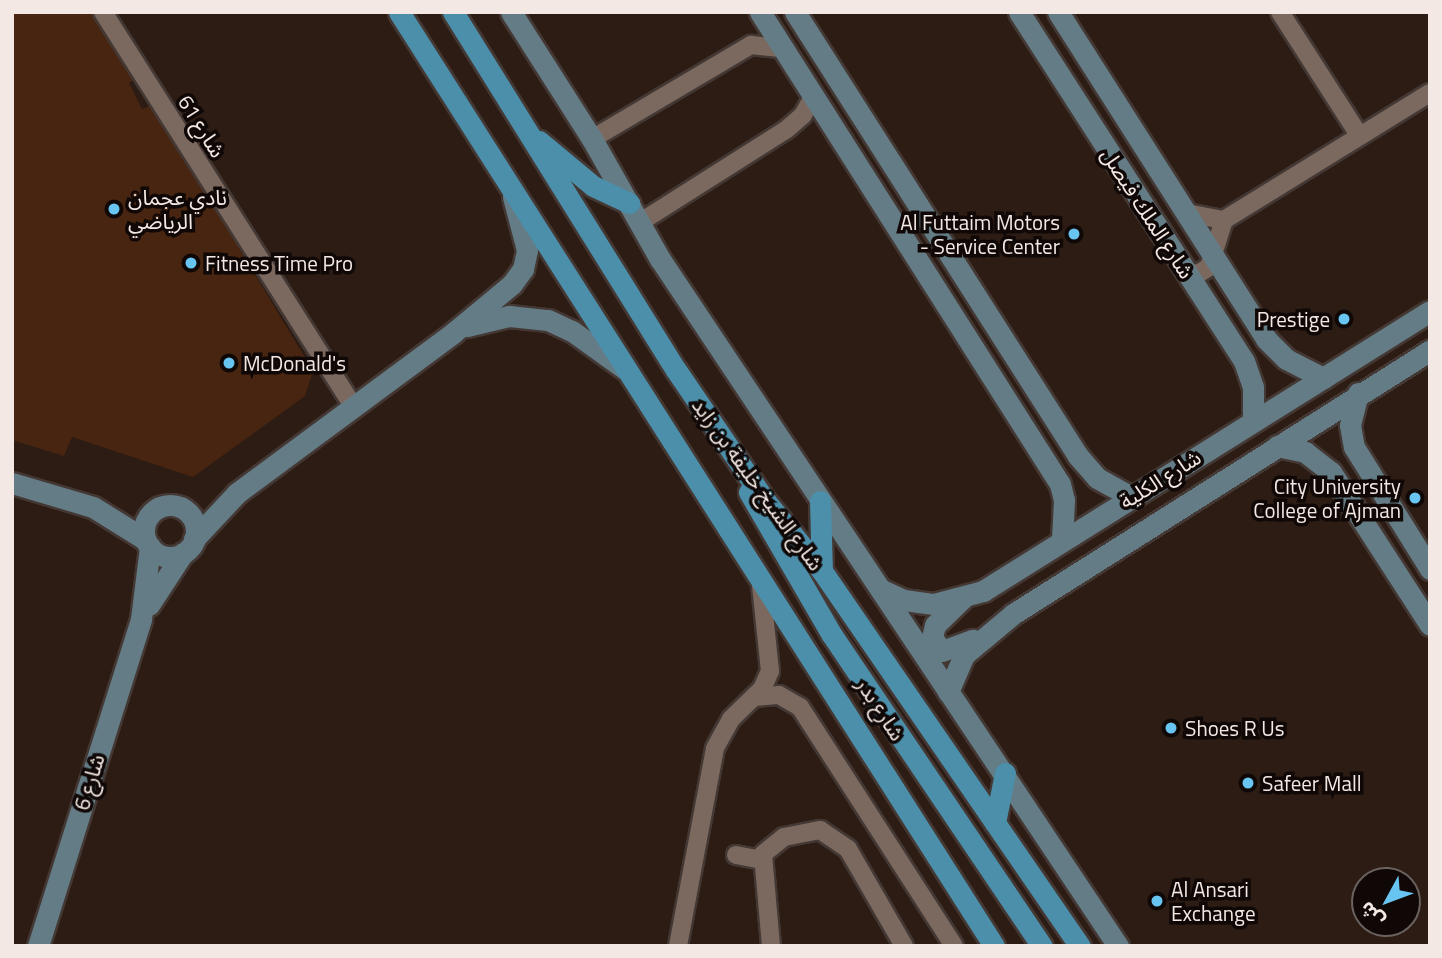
<!DOCTYPE html>
<meta charset="utf-8">
<style>
body{margin:0}
#map{position:relative;width:1442px;height:958px;overflow:hidden;background:#2c1c14;font-family:"Titillium Web","Noto Sans Arabic",sans-serif}
div>[style]{position:absolute}
[style*='--x']{left:calc(var(--x)*1px);top:calc(var(--y)*1px);width:calc(var(--w)*1px);rotate:calc(var(--a)*1deg)}
.green>*{inset:0;background:#482511}
.roads{filter:drop-shadow(2px 0 #443834) drop-shadow(-2px 0 #443834) drop-shadow(0 2px #443834) drop-shadow(0 -2px #443834)}
.street>*{height:18px;margin:-9px;padding:0 9px;transform-origin:9px;border-radius:9px;background:#7b695f}
.secondary>*{height:21px;margin:-10.5px;padding:0 10.5px;transform-origin:10.5px;border-radius:10.5px;background:#647c85}
.secondary>.ring{margin:-10.5px;padding:0;box-sizing:content-box;background:none;border:21px solid #647c85;border-radius:50%}
.primary>*{height:21px;margin:-10.5px;padding:0 10.5px;transform-origin:10.5px;border-radius:10.5px;background:#4c8fab}
.dots>*{width:19px;height:19px;translate:-50% -50%;box-sizing:border-box;border:4px solid #0f0806;border-radius:50%}
span{translate:-50% -50%;white-space:nowrap;text-align:center;line-height:1.15;-webkit-text-stroke:7px #0f0806;paint-order:stroke}
.street-label{font-size:21px;color:#f3e8e3}
.poi-label{font-size:21px;color:#f3e8e3}
.left{translate:0 -50%;text-align:left}
.right{translate:-100% -50%;text-align:right}
.frame{position:absolute;inset:0;border:14px solid #f3e8e3;pointer-events:none}
.north{position:absolute;left:1351px;top:867px;width:70px;height:70px;box-sizing:border-box;background:#0f0806;border:2px solid #6a625e;border-radius:50%;rotate:229deg;font-size:19px;font-weight:700;line-height:28px;text-align:center;color:#f3e8e3}
.north::after{content:'';display:block;margin:auto;width:24px;height:32px;background:#68c4f0;clip-path:polygon(50% 0,100% 100%,50% 72%,0 100%)}
</style>
<div id="map">
<div class="green">
<div style="clip-path:polygon(12px 12px,93px 12px,136px 78px,129px 83px,142px 109px,153px 105px,313px 371px,305px 396px,193px 477px,72px 437px,64px 456px,12px 440px)"></div>
</div>
<div class="roads">
<div class="street">
<div style="--x:103;--y:12;--w:467;--a:57.6"></div>
<div style="--x:1280;--y:12;--w:146;--a:57.3"></div>
<div style="--x:592;--y:139;--w:185;--a:-30.6"></div>
<div style="--x:751;--y:45;--w:31;--a:6"></div>
<div style="--x:1187;--y:213;--w:38;--a:11"></div>
<div style="--x:639;--y:223;--w:175;--a:-32.4"></div>
<div style="--x:787;--y:129;--w:21;--a:-41"></div>
<div style="--x:803;--y:115;--w:21;--a:-61"></div>
<div style="--x:1186;--y:272;--w:12;--a:9"></div>
<div style="--x:1198;--y:274;--w:13;--a:-32"></div>
<div style="--x:1209;--y:267;--w:49;--a:-72.3"></div>
<div style="--x:1224;--y:220;--w:242;--a:-31.7"></div>
<div style="--x:755;--y:697;--w:24;--a:-5"></div>
<div style="--x:779;--y:695;--w:24;--a:30"></div>
<div style="--x:800;--y:707;--w:284;--a:57.2"></div>
<div style="--x:736;--y:855;--w:25;--a:11"></div>
<div style="--x:678;--y:946;--w:201;--a:-79.4"></div>
<div style="--x:715;--y:748;--w:33;--a:-61"></div>
<div style="--x:731;--y:719;--w:43;--a:-44.1"></div>
<div style="--x:762;--y:689;--w:20;--a:-66"></div>
<div style="--x:770;--y:671;--w:86;--a:-96"></div>
<div style="--x:771;--y:946;--w:92;--a:-95"></div>
<div style="--x:763;--y:854;--w:27;--a:-39"></div>
<div style="--x:784;--y:837;--w:37;--a:-11"></div>
<div style="--x:820;--y:830;--w:34;--a:34"></div>
<div style="--x:848;--y:849;--w:112;--a:60"></div>
</div>
<div class="secondary">
<div style="--x:511;--y:12;--w:151;--a:57.5"></div>
<div style="--x:592;--y:139;--w:138;--a:60.5"></div>
<div style="--x:660;--y:259;--w:826;--a:56.31"></div>
<div style="--x:760;--y:12;--w:559;--a:57.56"></div>
<div style="--x:1060;--y:484;--w:16;--a:76"></div>
<div style="--x:1064;--y:500;--w:40;--a:92.9"></div>
<div style="--x:795;--y:12;--w:527;--a:57.49"></div>
<div style="--x:1078;--y:456;--w:29;--a:49"></div>
<div style="--x:1097;--y:478;--w:39;--a:29"></div>
<div style="--x:1019;--y:12;--w:415;--a:57.2"></div>
<div style="--x:1244;--y:361;--w:28;--a:71"></div>
<div style="--x:1253;--y:387;--w:34;--a:90"></div>
<div style="--x:1058;--y:12;--w:388;--a:57.5"></div>
<div style="--x:1266;--y:339;--w:28;--a:45"></div>
<div style="--x:1286;--y:359;--w:42;--a:27.2"></div>
<div style="--x:467;--y:326;--w:43;--a:-13.4"></div>
<div style="--x:509;--y:316;--w:39;--a:6"></div>
<div style="--x:548;--y:320;--w:26;--a:25"></div>
<div style="--x:572;--y:331;--w:65;--a:35.6"></div>
<div style="--x:1358;--y:393;--w:33;--a:104"></div>
<div style="--x:1350;--y:425;--w:22;--a:80"></div>
<div style="--x:1354;--y:447;--w:144;--a:58.1"></div>
<div style="--x:1277;--y:446;--w:29;--a:12"></div>
<div style="--x:1305;--y:452;--w:33;--a:38"></div>
<div style="--x:1331;--y:472;--w:182;--a:57.1"></div>
<div style="--x:12;--y:483;--w:84;--a:16.5"></div>
<div style="--x:93;--y:507;--w:62;--a:31.9"></div>
<div class="ring" style="left:144px;top:505px;width:31px;height:31px"></div>
<div style="--x:194;--y:539;--w:63;--a:-46.9"></div>
<div style="--x:237;--y:493;--w:269;--a:-36.5"></div>
<div style="--x:453;--y:333;--w:77;--a:-39.7"></div>
<div style="--x:512;--y:284;--w:19;--a:-54"></div>
<div style="--x:523;--y:269;--w:19;--a:-78"></div>
<div style="--x:527;--y:250;--w:55;--a:-104.8"></div>
<div style="--x:880;--y:589;--w:26;--a:25"></div>
<div style="--x:904;--y:600;--w:30;--a:8"></div>
<div style="--x:934;--y:604;--w:51;--a:-14.9"></div>
<div style="--x:983;--y:591;--w:527;--a:-32.06"></div>
<div style="--x:963;--y:598;--w:39;--a:136"></div>
<div style="--x:935;--y:625;--w:13;--a:103"></div>
<div style="--x:932;--y:638;--w:16;--a:52"></div>
<div style="--x:942;--y:651;--w:33;--a:-20"></div>
<div style="--x:149;--y:605;--w:62;--a:-56.8"></div>
<div style="--x:948;--y:692;--w:40;--a:-66.6"></div>
<div style="--x:964;--y:655;--w:64;--a:-39.9"></div>
<div style="--x:1013;--y:614;--w:494;--a:-32.3"></div>
<div style="--x:38;--y:946;--w:343;--a:-72.5"></div>
<div style="--x:141;--y:619;--w:73;--a:-82.9"></div>
</div>
<div class="primary">
<div style="--x:399;--y:12;--w:1107;--a:57.5"></div>
<div style="--x:453;--y:12;--w:422;--a:58.1"></div>
<div style="--x:676;--y:370;--w:156;--a:55.7"></div>
<div style="--x:764;--y:499;--w:92;--a:51.1"></div>
<div style="--x:822;--y:571;--w:455;--a:55.5"></div>
<div style="--x:539;--y:141;--w:70;--a:39.8"></div>
<div style="--x:593;--y:186;--w:40;--a:25"></div>
<div style="--x:749;--y:492;--w:165;--a:59.9"></div>
<div style="--x:832;--y:635;--w:375;--a:56"></div>
<div style="--x:820;--y:501;--w:70;--a:88.4"></div>
<div style="--x:995;--y:823;--w:51;--a:-78.7"></div>
</div>
</div>
<div class="dots">
<div style="left:114px;top:209px;background:#68c4f0"></div>
<div style="left:1074px;top:234px;background:#68c4f0"></div>
<div style="left:191px;top:263px;background:#68c4f0"></div>
<div style="left:1344px;top:319px;background:#68c4f0"></div>
<div style="left:229px;top:363px;background:#68c4f0"></div>
<div style="left:1415px;top:498px;background:#68c4f0"></div>
<div style="left:1171px;top:728px;background:#68c4f0"></div>
<div style="left:1248px;top:783px;background:#68c4f0"></div>
<div style="left:1157px;top:901px;background:#68c4f0"></div>
</div>
<div class="street-label">
<span style="left:202px;top:126px;rotate:58deg">شارع 61</span>
<span style="left:1148px;top:213px;rotate:57deg">شارع الملك فيصل</span>
<span style="left:1160px;top:479px;rotate:-32deg">شارع الكلية</span>
<span style="left:758px;top:484px;rotate:54deg">شارع الشيخ خليفة بن زايد</span>
<span style="left:881px;top:709px;rotate:57deg">شارع بدر</span>
<span style="left:89px;top:782px;rotate:-73deg">شارع 6</span>
</div>
<div class="poi-label">
<span class="left" style="left:128px;top:209px">نادي عجمان<br>الرياضي</span>
<span class="right" style="left:1060px;top:234px">Al Futtaim Motors<br>- Service Center</span>
<span class="left" style="left:205px;top:263px">Fitness Time Pro</span>
<span class="right" style="left:1330px;top:319px">Prestige</span>
<span class="left" style="left:243px;top:363px">McDonald's</span>
<span class="right" style="left:1401px;top:498px">City University<br>College of Ajman</span>
<span class="left" style="left:1185px;top:728px">Shoes R Us</span>
<span class="left" style="left:1262px;top:783px">Safeer Mall</span>
<span class="left" style="left:1171px;top:901px">Al Ansari<br>Exchange</span>
</div>
<div class="frame"></div>
<div class="north">ش</div>
</div>
